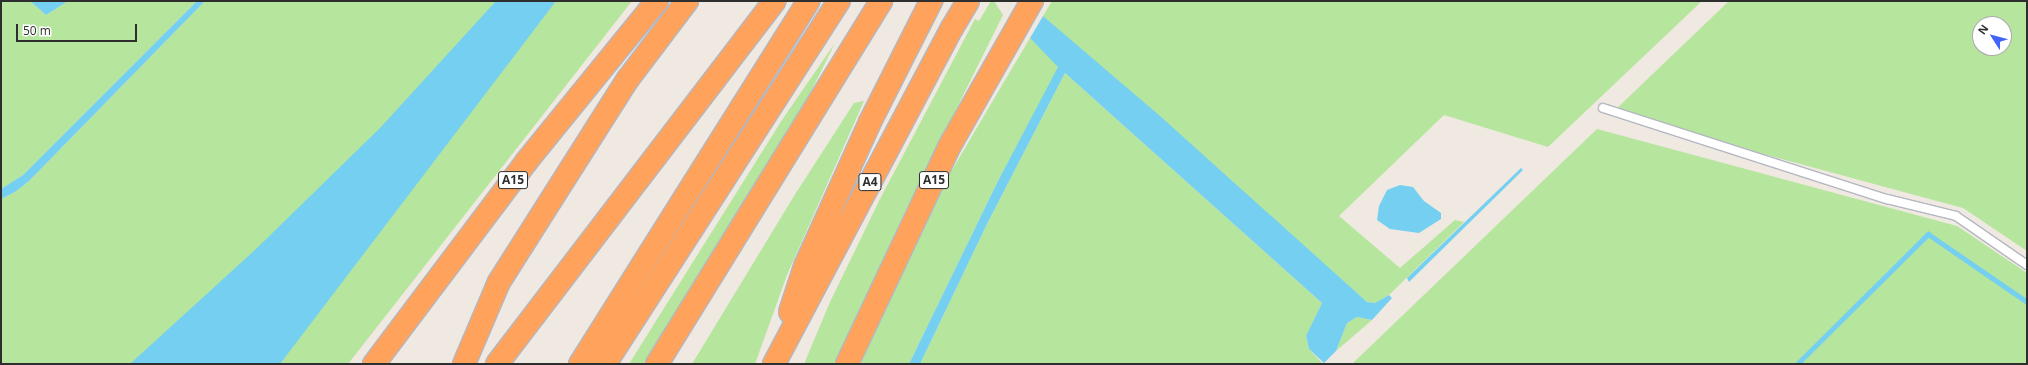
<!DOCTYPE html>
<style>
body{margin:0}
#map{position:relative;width:2028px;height:365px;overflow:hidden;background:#efe9e1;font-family:"Open Sans",sans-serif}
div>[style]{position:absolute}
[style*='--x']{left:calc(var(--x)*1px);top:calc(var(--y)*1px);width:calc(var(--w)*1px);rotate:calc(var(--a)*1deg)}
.green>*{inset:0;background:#b6e59e}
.water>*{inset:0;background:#75cff0}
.stream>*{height:5px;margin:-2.5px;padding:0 2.5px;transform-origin:2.5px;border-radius:2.5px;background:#75cff0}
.roads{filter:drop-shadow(1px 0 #b4b7c1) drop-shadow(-1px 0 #b4b7c1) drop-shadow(0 1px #b4b7c1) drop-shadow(0 -1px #b4b7c1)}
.lane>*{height:8px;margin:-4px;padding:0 4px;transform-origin:4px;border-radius:4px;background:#fff}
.highway>*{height:22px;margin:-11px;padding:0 11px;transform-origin:11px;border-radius:11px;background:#ffa35c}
span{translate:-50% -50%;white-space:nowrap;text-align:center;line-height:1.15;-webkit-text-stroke:4px #fff;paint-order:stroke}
.shield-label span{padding:1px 3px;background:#fff;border:1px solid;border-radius:3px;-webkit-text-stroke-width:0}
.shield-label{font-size:12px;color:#2e2e2e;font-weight:700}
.frame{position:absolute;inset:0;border:2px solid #2e2e2e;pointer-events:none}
.north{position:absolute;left:1972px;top:16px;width:40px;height:40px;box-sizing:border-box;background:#fff;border:1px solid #ababab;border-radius:50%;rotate:306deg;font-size:11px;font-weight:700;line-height:16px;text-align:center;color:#2e2e2e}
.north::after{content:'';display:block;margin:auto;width:14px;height:18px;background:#4264fb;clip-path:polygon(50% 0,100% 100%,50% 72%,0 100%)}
.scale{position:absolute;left:16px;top:24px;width:121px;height:18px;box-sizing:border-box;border:2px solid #2e2e2e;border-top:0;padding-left:5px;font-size:12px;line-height:14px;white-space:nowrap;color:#2e2e2e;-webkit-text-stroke:3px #fff;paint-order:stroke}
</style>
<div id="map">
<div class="green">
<div style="clip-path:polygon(1px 1px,30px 1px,46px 15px,68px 1px,197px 1px,23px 175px,1px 189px)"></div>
<div style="clip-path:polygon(205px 1px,632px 1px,348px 364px,1px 364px,1px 199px,15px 192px,29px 181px)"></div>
<div style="clip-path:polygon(991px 1px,994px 1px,1003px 15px,903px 216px,837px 364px,804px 364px,830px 302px,880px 199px,975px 19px,979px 21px)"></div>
<div style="clip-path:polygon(1052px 1px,1702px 1px,1548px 147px,1444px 115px,1339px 216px,1400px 268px,1455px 220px,1464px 222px,1389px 295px,1375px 303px,1367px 302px,1043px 16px)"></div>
<div style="clip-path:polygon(evenodd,1729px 1px,2027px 1px,2027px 251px,1963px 208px,1612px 113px,1729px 1px,1980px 24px,2004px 24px,2004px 48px,1980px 48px,1980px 24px)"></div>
<div style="clip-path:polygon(1030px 38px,1059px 67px,997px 183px,909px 364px,861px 364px,882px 313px,942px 187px)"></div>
<div style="clip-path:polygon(835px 43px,793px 128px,647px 364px,629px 364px,782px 120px)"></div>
<div style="clip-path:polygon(1065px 73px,1322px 303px,1306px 337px,1309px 349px,1323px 364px,920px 364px,987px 224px)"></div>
<div style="clip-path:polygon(864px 101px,787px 275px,755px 364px,692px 364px,794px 196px,854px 103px)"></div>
<div style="clip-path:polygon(1597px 129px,1957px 226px,2027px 273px,2027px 364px,1353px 363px)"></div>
<div style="clip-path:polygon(1357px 317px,1372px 320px,1336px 351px,1347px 323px)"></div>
</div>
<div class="water">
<div style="clip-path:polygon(30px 1px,68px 1px,46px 15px)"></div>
<div style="clip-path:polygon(197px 1px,205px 1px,29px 181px,15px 192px,1px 199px,1px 189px,23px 175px)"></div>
<div style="clip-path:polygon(496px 1px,556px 1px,280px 364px,130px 364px,256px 249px,381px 127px)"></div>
<div style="clip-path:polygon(1043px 16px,1160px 116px,1367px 302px,1375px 303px,1389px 295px,1392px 298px,1372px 320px,1357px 317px,1347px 323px,1336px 351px,1324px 363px,1309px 349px,1306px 336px,1322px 303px,1065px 73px,987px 224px,920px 364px,909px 364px,997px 183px,1058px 67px,1030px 38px)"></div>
<div style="clip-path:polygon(1521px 168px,1523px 170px,1409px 282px,1407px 278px)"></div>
<div style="clip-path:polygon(1400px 185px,1413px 187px,1424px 201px,1441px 213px,1441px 219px,1419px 233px,1390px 229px,1377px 220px,1379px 206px,1387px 190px)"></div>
</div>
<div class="stream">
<div style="--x:1797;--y:364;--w:185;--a:-44.8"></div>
<div style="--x:1928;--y:234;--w:120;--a:34.5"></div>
</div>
<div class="roads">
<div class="lane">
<div style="--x:1603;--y:108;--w:298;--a:17.8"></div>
<div style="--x:1887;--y:199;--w:71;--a:13.8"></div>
<div style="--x:1956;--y:216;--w:86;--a:34.6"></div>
</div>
<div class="highway">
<div style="--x:790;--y:312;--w:48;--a:-71.9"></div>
<div style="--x:805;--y:266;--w:158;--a:-65.7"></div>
<div style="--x:870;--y:122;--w:136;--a:-63.2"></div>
<div style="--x:374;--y:364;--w:253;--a:-53"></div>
<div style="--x:526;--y:162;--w:208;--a:-50.9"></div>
<div style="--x:464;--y:364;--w:89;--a:-66.9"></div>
<div style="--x:499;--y:282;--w:241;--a:-57.6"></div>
<div style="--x:628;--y:79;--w:98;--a:-52.9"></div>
<div style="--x:497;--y:364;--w:457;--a:-52.6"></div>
<div style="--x:580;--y:364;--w:429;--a:-57.8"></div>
<div style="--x:605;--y:364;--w:432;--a:-57.2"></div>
<div style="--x:657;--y:364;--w:427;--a:-58.3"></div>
<div style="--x:774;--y:364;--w:380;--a:-62.1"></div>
<div style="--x:952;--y:28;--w:31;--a:-59"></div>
<div style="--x:847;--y:364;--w:240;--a:-64.8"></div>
<div style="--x:949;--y:147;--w:168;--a:-60.4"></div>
</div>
</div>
<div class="shield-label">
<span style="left:513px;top:180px">A15</span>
<span style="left:934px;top:180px">A15</span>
<span style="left:870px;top:182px">A4</span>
</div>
<div class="frame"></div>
<div class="north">N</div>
<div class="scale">50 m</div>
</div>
